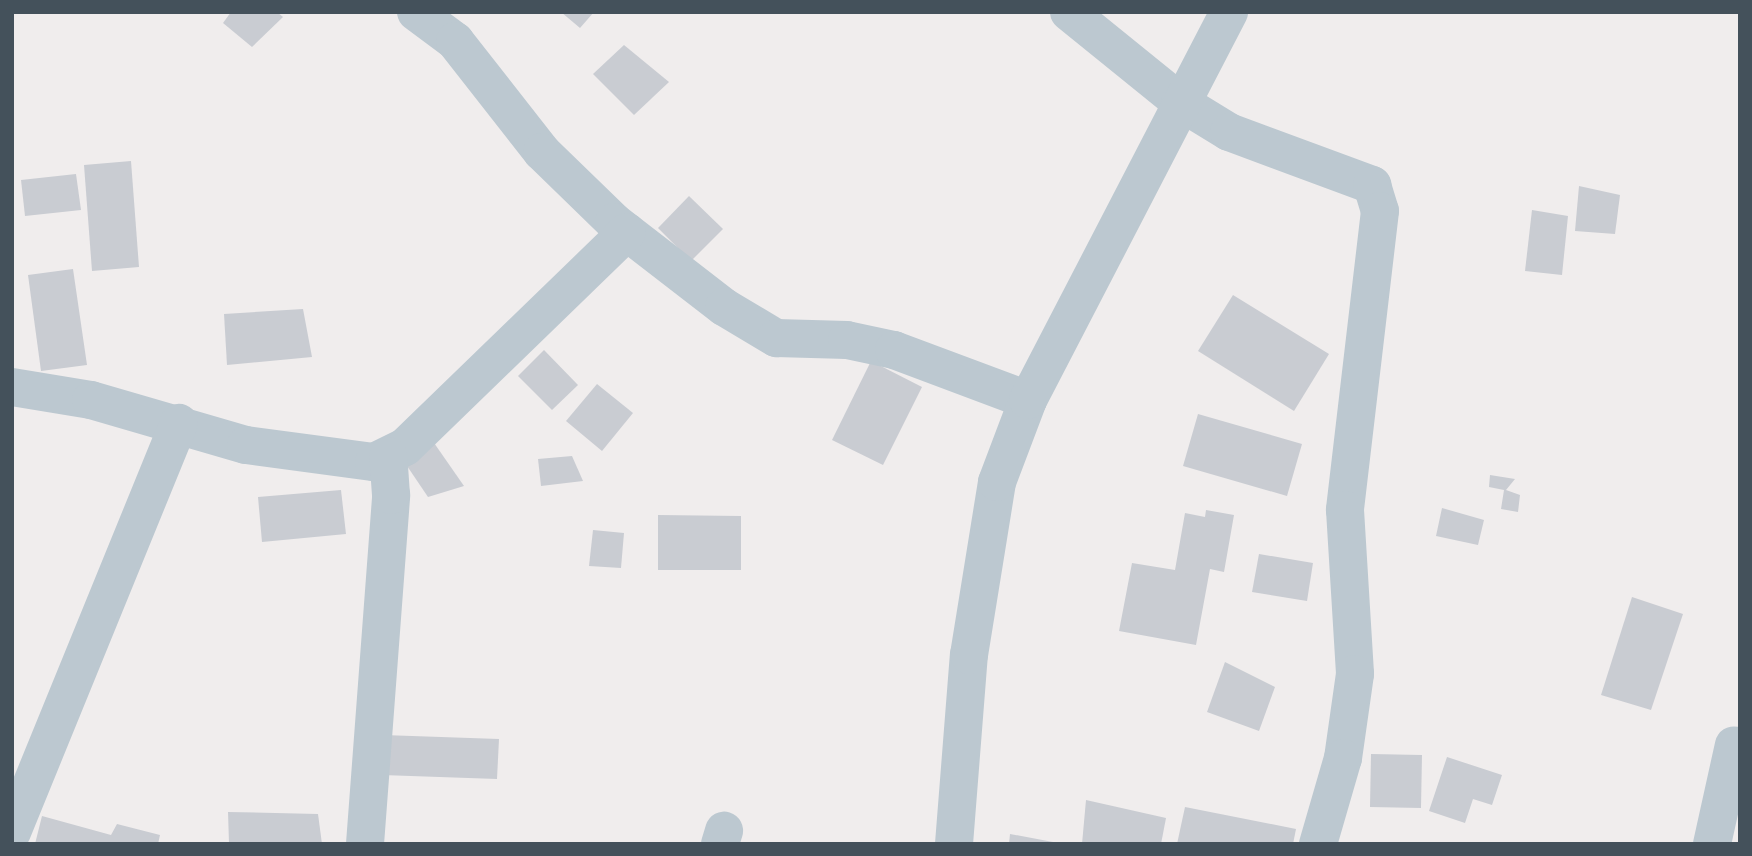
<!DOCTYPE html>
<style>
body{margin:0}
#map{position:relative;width:1752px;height:856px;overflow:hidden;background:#f0eded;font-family:"Fira Sans Condensed",sans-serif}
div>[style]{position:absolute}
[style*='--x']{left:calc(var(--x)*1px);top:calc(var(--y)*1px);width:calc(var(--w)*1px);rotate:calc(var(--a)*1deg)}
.building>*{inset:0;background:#c9ccd2}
.minor>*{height:38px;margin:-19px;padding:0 19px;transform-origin:19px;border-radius:19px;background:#bcc8d0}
span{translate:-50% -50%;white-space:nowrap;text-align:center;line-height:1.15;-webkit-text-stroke:5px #fff;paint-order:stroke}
.frame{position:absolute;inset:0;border:14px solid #44515b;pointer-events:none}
</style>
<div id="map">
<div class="building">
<div style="clip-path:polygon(231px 12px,277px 12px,283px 17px,252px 47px,223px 23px)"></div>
<div style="clip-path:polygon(561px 12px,594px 12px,580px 28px)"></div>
<div style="clip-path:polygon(624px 45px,669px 82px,634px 115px,593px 74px)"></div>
<div style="clip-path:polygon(131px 161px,139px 267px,92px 271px,84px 165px)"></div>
<div style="clip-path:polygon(76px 174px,81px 210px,25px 216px,21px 180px)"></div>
<div style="clip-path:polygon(1579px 186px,1620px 195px,1615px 234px,1575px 231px)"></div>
<div style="clip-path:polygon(689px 196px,723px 229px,691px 261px,658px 228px)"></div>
<div style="clip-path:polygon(1532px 210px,1568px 216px,1562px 275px,1525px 271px)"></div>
<div style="clip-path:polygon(73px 269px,87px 365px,41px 371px,28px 275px)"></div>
<div style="clip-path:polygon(1233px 295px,1329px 354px,1294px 411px,1198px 351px)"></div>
<div style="clip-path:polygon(303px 309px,312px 357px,227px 365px,224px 314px)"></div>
<div style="clip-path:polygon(544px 350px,578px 385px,552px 410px,518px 376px)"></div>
<div style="clip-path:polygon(871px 361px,922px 387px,883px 465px,832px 440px)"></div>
<div style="clip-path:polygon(597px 384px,633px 413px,602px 451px,566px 421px)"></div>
<div style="clip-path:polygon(1198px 414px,1302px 444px,1287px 496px,1183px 466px)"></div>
<div style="clip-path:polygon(432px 440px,464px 486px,428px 497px,403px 460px)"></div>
<div style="clip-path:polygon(572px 456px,583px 481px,541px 486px,538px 459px)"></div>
<div style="clip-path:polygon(1490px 475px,1515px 479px,1506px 490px,1520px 495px,1518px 512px,1501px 509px,1504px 490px,1489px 487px)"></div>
<div style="clip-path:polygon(341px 490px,346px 534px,262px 542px,258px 497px)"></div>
<div style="clip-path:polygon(1442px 508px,1484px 520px,1478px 545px,1436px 536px)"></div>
<div style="clip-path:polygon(1206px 510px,1234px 515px,1224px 572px,1210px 569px,1196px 645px,1119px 631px,1132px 563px,1175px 570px,1185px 513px,1205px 517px)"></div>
<div style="clip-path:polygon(658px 515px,741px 516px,741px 570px,658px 570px)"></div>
<div style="clip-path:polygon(593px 530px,624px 533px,621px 568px,589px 566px)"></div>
<div style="clip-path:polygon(1259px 554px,1313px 563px,1307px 601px,1252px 592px)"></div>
<div style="clip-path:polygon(1632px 597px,1683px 614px,1651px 710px,1601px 695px)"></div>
<div style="clip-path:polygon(1225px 662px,1275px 687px,1259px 731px,1207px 712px)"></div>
<div style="clip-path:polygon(383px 735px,499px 739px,497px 779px,382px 775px)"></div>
<div style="clip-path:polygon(1371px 754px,1422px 755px,1421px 808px,1370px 807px)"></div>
<div style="clip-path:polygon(1447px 757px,1502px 775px,1492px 805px,1473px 799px,1465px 823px,1429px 811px)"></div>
<div style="clip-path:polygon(1086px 800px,1166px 818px,1161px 844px,1082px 844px)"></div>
<div style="clip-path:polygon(1185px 807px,1296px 829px,1293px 844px,1177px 844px)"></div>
<div style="clip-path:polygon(228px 812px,318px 814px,322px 844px,229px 844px)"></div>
<div style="clip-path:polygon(42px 816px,111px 835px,117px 824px,160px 835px,158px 844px,35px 844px)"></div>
<div style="clip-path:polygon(1010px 834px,1053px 842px,1052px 844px,1009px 844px)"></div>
</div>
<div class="minor">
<div style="--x:416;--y:12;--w:49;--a:36.6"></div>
<div style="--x:455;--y:41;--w:141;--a:51.9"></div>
<div style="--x:542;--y:152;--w:100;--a:44.2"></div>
<div style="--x:614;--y:222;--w:139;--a:37.7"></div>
<div style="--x:724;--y:307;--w:61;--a:30.8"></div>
<div style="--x:776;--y:338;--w:71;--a:1.6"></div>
<div style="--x:847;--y:340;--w:48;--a:12"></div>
<div style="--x:894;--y:350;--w:143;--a:20.5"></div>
<div style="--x:1069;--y:12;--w:143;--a:39"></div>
<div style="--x:1180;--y:102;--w:57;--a:31.5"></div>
<div style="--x:1229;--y:132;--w:153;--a:20.3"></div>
<div style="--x:1372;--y:185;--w:27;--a:73"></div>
<div style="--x:1380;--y:211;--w:301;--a:96.7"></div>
<div style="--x:1345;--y:510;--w:164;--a:86.5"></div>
<div style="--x:1355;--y:674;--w:85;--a:98.1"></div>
<div style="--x:1343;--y:758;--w:90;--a:106.2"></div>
<div style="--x:12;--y:387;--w:80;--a:9.3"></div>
<div style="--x:91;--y:400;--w:161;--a:16.2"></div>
<div style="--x:246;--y:445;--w:129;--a:7.6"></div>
<div style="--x:374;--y:462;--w:34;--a:-26"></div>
<div style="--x:405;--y:447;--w:309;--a:-44.1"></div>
<div style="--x:12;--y:832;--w:442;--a:-67.8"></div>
<div style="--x:365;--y:844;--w:350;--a:-85.7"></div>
<div style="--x:391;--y:495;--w:39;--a:-94"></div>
<div style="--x:720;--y:844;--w:14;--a:-73"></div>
<div style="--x:954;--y:844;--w:190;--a:-85.5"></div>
<div style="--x:969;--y:655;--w:175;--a:-80.8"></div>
<div style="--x:997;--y:482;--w:88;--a:-69.3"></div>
<div style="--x:1028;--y:400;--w:437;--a:-62.6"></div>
<div style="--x:1712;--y:844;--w:101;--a:-77.5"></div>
</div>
<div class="frame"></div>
</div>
